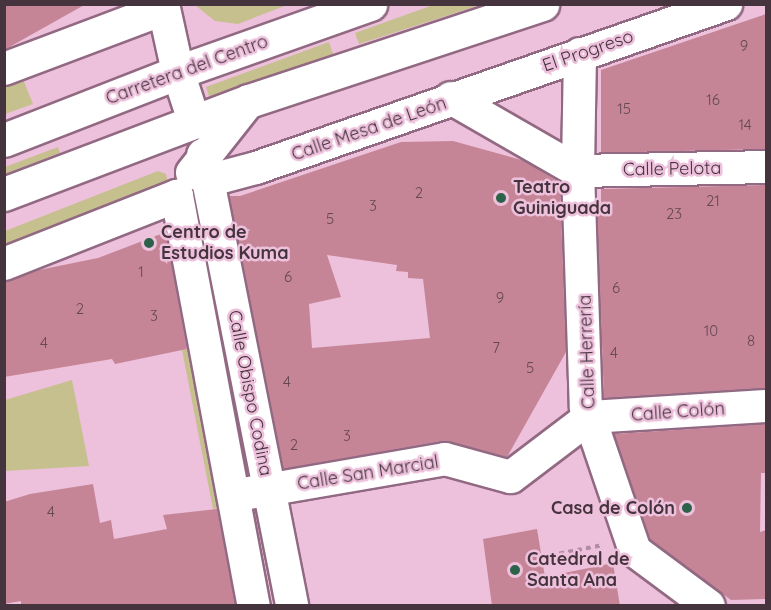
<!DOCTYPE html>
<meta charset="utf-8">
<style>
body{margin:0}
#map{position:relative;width:771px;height:610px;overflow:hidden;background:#edc0db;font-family:Quicksand,sans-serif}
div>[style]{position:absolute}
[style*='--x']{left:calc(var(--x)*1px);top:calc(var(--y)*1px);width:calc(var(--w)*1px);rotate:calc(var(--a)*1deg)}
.green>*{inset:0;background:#c6c08f}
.building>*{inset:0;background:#c58597}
.path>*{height:4px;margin-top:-2px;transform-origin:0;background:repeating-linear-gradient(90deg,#b08da2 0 4.5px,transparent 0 9px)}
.roads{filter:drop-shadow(2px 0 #926982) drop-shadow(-2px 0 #926982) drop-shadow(0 2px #926982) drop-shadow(0 -2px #926982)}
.street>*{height:32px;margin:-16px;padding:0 16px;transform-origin:16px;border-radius:16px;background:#fff}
.secondary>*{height:33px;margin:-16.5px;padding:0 16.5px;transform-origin:16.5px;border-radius:16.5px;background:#fff}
.dots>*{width:16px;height:16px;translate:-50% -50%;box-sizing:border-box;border:3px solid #edc0db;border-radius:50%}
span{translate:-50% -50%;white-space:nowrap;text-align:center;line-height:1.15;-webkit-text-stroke:5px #edc0db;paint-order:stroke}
.number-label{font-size:15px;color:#654854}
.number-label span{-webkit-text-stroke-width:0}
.street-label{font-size:18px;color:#45333e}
.poi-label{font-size:18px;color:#45333e;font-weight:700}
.left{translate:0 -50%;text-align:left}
.right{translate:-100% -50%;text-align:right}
.frame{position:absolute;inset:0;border:6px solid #45333e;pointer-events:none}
</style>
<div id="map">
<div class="green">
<div style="clip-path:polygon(436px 4px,480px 5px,359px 44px,355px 33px)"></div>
<div style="clip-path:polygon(195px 5px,287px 5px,238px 24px,215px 21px)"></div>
<div style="clip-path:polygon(329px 42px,333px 54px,210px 99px,206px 87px)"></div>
<div style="clip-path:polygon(22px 77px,33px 104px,5px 114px,5px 84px)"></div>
<div style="clip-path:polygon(58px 147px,60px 153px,5px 174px,5px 167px)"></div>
<div style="clip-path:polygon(158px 171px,166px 174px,168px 184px,5px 249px,5px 231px)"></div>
<div style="clip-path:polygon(191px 349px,222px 508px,213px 509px,182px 350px)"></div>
<div style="clip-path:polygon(72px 380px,89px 466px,5px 471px,5px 400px)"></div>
</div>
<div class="building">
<div style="clip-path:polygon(4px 4px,86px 4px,4px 50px)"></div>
<div style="clip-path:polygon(766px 14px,766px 149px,601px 153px,601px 70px)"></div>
<div style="clip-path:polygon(evenodd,453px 141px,525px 161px,560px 183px,566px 352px,507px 457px,442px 441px,283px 469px,229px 196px,240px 196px,401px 142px,453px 141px,327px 255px,397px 265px,396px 271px,408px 272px,408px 278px,423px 279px,430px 338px,312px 348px,309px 304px,341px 297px,327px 255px)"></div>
<div style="clip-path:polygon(766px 185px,766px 388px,604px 398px,597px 209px,601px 211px,601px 189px)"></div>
<div style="clip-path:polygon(166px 232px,187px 349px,115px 364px,112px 359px,4px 377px,4px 282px,39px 270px,98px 258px)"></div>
<div style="clip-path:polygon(766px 424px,766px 473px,761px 473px,760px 532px,766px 530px,766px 599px,731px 600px,650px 540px,614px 434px)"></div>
<div style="clip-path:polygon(93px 484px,100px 523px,111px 520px,114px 539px,167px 529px,163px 515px,217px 509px,236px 606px,21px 606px,21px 601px,4px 604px,4px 502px,30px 494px)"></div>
<div style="clip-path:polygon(537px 529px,545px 577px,613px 563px,620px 606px,492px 606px,483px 539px)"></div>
</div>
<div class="path">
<div style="--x:542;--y:557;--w:62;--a:-11.1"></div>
</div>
<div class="roads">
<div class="street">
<div style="--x:163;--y:4;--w:70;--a:77.6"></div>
<div style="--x:178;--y:72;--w:52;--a:71.9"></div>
<div style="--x:580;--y:54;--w:117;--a:91"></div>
<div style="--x:578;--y:171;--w:236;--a:88.1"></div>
<div style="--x:586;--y:407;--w:152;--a:71.2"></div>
<div style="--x:635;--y:551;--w:92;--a:36.6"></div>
<div style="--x:4;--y:69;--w:171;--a:-20.6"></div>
<div style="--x:451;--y:98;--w:146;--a:29.9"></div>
<div style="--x:578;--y:171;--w:188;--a:-1.2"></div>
<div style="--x:203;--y:155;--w:460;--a:78.8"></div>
<div style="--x:192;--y:173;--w:92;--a:-51.6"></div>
<div style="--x:207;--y:181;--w:51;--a:-14.9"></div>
<div style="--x:256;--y:168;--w:498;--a:-19.2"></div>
<div style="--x:177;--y:196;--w:417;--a:79.4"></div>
<div style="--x:4;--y:264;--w:186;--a:-21.5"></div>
<div style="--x:590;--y:417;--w:176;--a:-3.6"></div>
<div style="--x:249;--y:493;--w:199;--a:-9.8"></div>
<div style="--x:445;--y:459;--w:68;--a:15.3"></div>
<div style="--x:511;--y:477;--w:99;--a:-37.2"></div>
</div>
<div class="secondary">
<div style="--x:4;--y:140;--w:187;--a:-21.3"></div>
<div style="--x:178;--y:72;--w:204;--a:-19.5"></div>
<div style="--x:4;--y:194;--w:262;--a:-20.8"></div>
<div style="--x:249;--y:101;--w:309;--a:-18.3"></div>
</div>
</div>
<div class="dots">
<div style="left:501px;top:198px;background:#2b6249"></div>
<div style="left:149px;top:243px;background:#2b6249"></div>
<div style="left:687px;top:508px;background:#2b6249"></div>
<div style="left:515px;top:570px;background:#2b6249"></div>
</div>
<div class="number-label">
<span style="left:744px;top:46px">9</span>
<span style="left:713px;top:100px">16</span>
<span style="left:624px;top:109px">15</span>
<span style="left:745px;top:125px">14</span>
<span style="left:419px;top:193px">2</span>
<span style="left:713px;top:201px">21</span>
<span style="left:373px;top:206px">3</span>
<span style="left:674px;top:214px">23</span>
<span style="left:330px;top:219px">5</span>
<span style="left:141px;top:272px">1</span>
<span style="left:288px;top:277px">6</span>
<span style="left:616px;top:288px">6</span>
<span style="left:500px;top:298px">9</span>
<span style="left:80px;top:309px">2</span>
<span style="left:154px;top:316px">3</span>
<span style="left:711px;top:331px">10</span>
<span style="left:751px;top:341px">8</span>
<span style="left:44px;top:343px">4</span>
<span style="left:496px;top:348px">7</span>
<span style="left:614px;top:353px">4</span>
<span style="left:530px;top:368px">5</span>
<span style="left:287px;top:382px">4</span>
<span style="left:347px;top:436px">3</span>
<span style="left:294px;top:445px">2</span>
<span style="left:51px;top:512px">4</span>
</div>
<div class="street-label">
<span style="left:588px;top:51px;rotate:-19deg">El Progreso</span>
<span style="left:187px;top:70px;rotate:-20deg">Carretera del Centro</span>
<span style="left:369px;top:129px;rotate:-19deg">Calle Mesa de León</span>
<span style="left:672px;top:169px;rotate:-1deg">Calle Pelota</span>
<span style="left:587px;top:352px;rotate:-92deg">Calle Herrería</span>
<span style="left:250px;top:393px;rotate:79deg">Calle Obispo Codina</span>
<span style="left:678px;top:412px;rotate:-4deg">Calle Colón</span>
<span style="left:368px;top:473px;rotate:-9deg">Calle San Marcial</span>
</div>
<div class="poi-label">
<span class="left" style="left:513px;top:198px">Teatro<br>Guiniguada</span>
<span class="left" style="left:161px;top:243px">Centro de<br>Estudios Kuma</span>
<span class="right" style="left:675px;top:508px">Casa de Colón</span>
<span class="left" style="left:527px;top:570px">Catedral de<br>Santa Ana</span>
</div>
<div class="frame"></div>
</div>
